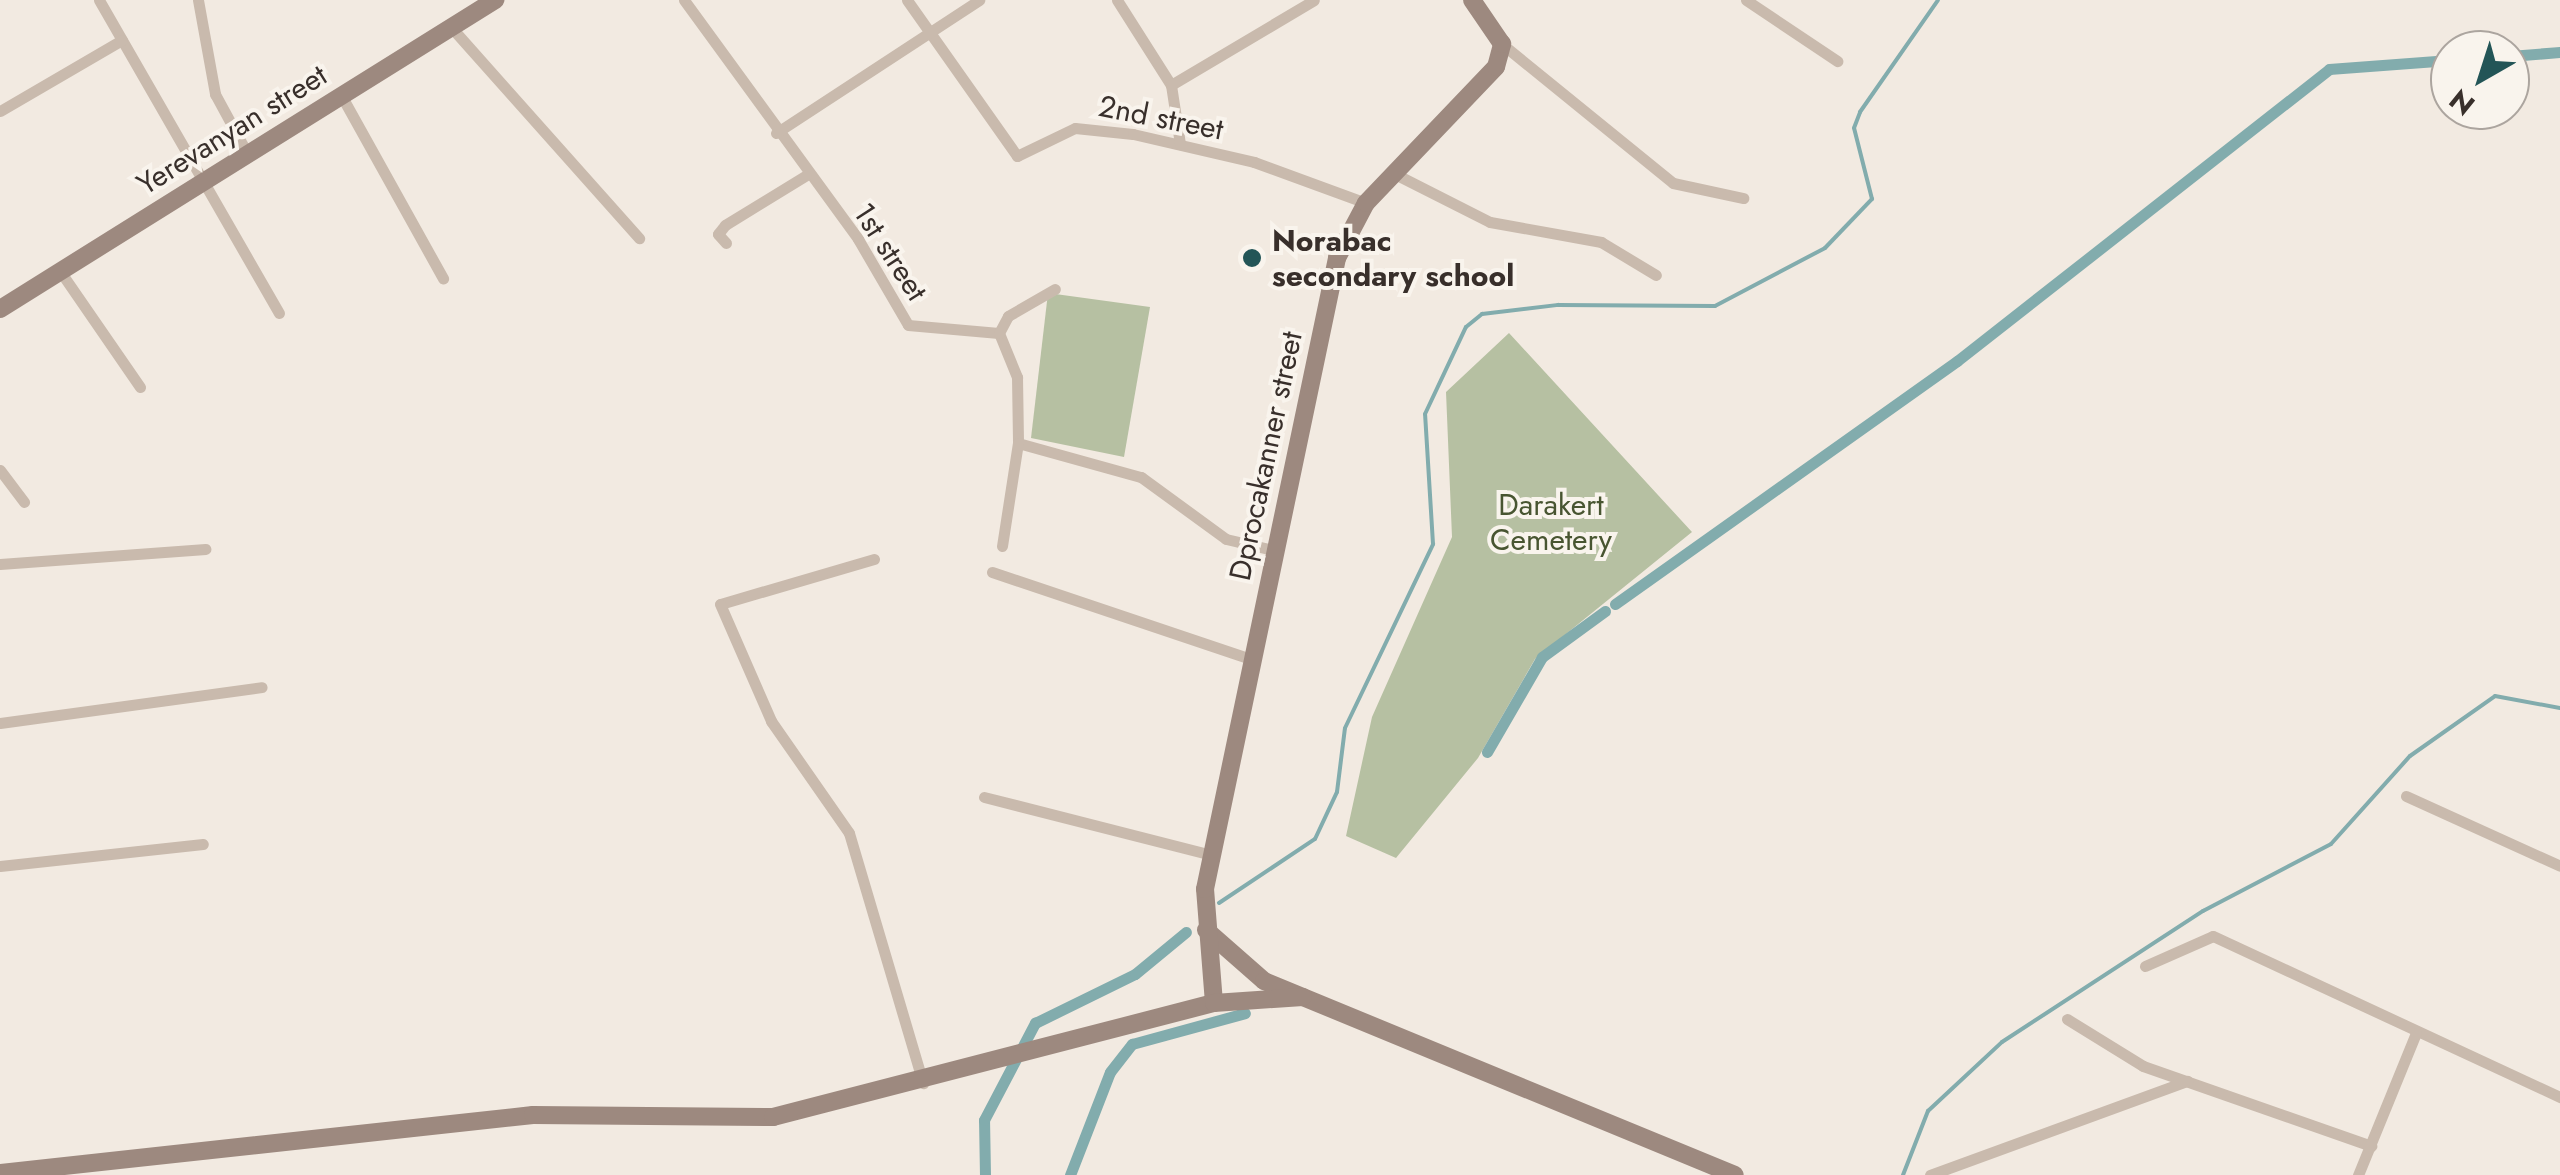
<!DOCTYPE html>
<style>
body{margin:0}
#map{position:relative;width:2560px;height:1175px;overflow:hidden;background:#f2eae1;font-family:Jost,sans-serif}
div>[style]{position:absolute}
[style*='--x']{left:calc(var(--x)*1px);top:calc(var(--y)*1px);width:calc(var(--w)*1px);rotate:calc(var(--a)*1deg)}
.green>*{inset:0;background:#b6c0a2}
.stream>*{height:4px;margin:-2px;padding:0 2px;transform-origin:2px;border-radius:2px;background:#82acad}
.canal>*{height:11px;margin:-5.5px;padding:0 5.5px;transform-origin:5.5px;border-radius:5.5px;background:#82acad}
.minor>*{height:11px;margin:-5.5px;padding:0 5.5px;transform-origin:5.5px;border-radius:5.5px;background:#c9baad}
.secondary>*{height:18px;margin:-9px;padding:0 9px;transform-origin:9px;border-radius:9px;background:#9d897f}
.dots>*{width:28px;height:28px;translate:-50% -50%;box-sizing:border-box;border:5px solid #f9f4ed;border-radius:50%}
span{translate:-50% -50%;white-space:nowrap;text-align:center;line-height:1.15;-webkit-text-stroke:8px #f9f4ed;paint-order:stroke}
.street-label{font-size:30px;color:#382f2b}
.poi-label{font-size:30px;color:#382f2b;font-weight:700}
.left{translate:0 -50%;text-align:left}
.park-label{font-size:30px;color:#485531}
.north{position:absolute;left:2430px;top:30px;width:100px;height:100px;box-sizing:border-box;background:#f9f4ed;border:2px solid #aca59f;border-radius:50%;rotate:219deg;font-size:28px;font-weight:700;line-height:40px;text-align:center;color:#382f2b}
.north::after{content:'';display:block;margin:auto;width:35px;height:45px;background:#235557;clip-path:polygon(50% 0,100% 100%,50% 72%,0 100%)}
</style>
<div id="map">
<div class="green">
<div style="clip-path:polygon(1048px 293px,1150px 307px,1124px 457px,1031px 438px)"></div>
<div style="clip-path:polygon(1509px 333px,1692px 532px,1535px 659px,1478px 758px,1396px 858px,1346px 836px,1372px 717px,1452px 537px,1446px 392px)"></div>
</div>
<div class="stream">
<div style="--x:1219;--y:903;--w:115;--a:-33.7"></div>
<div style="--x:1315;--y:839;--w:52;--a:-64.9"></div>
<div style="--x:1337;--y:792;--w:64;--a:-82.9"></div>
<div style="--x:1345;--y:728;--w:204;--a:-64.4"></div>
<div style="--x:1433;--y:544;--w:130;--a:-93.5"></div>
<div style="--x:1425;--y:414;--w:96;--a:-64.8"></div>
<div style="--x:1466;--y:327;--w:21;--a:-39"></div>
<div style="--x:1482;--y:314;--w:77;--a:-6.8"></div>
<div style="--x:1558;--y:305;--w:157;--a:0.4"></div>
<div style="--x:1715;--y:306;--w:124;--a:-27.8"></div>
<div style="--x:1825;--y:248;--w:68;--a:-46.2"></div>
<div style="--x:1872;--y:199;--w:73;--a:-104.2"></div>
<div style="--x:1854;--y:128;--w:17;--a:-69"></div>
<div style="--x:1860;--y:112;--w:136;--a:-55.1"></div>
<div style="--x:1903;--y:1175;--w:69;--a:-68.7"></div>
<div style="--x:1928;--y:1111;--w:101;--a:-43"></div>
<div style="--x:2002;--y:1042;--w:240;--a:-33.1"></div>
<div style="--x:2203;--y:911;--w:144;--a:-27.6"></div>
<div style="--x:2331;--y:844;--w:118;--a:-48.1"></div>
<div style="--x:2410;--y:756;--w:104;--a:-35.2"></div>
<div style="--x:2495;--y:696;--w:66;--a:10.5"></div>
</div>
<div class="canal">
<div style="--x:2510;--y:56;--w:50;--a:-4.6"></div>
<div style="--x:1615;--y:604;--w:420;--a:-35.4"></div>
<div style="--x:1957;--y:361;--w:473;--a:-38.1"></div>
<div style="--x:2329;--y:69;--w:121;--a:-4.3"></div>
<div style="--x:1487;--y:752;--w:110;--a:-59.9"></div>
<div style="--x:1542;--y:657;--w:78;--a:-36.1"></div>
<div style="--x:985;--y:1175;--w:55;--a:-91"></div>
<div style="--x:984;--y:1120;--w:110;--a:-62.3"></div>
<div style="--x:1035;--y:1023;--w:111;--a:-26.1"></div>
<div style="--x:1135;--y:974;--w:66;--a:-39.5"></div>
<div style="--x:1070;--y:1175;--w:110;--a:-68.8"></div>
<div style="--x:1110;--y:1072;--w:36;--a:-52"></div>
<div style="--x:1132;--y:1044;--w:117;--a:-15.3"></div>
</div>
<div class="minor">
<div style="--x:99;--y:0;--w:361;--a:60.1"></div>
<div style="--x:198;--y:0;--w:96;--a:79.7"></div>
<div style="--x:215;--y:94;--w:67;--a:61.5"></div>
<div style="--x:684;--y:0;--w:296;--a:53.9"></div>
<div style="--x:858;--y:239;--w:99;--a:59.8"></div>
<div style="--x:908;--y:325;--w:91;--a:5"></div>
<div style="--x:999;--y:333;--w:48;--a:67.8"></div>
<div style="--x:1017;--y:377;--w:66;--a:89.1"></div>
<div style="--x:1018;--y:443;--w:128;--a:15.5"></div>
<div style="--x:1141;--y:477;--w:105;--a:36.1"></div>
<div style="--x:1226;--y:539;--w:48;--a:13.2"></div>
<div style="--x:907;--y:0;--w:191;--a:54.8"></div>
<div style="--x:1017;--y:156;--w:64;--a:-25.8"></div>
<div style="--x:1075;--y:128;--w:58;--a:5.9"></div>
<div style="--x:1133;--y:134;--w:124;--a:13"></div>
<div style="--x:1254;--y:162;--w:119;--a:20.1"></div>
<div style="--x:1117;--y:0;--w:101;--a:57.6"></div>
<div style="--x:1171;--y:85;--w:60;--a:81.3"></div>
<div style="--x:1746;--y:0;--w:110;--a:33.8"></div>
<div style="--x:451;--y:27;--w:283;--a:48.3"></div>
<div style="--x:1502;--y:44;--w:220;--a:39.1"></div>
<div style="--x:1673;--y:183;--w:72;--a:12.1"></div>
<div style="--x:1171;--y:85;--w:166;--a:-30.7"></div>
<div style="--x:341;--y:95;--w:210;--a:60.9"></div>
<div style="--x:0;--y:111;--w:141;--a:-30.2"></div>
<div style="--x:776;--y:133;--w:243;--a:-33.2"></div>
<div style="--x:1395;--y:174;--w:106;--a:26.8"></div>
<div style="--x:1490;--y:222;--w:113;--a:10.2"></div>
<div style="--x:1601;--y:242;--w:64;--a:31"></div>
<div style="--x:726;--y:243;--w:12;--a:-132"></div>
<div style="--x:718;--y:234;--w:11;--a:-52"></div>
<div style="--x:725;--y:225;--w:94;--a:-31.5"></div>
<div style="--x:60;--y:271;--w:141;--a:55.4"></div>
<div style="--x:999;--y:333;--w:19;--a:-62"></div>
<div style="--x:1008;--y:316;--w:54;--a:-29.9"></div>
<div style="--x:0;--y:470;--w:40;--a:53"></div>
<div style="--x:1002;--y:546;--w:104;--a:-81.2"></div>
<div style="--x:874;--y:559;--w:160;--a:163.7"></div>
<div style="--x:720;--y:604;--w:128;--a:66.4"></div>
<div style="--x:771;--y:721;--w:136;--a:55.1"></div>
<div style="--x:849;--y:833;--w:261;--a:73.5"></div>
<div style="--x:0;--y:564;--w:206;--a:-4.2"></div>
<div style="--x:992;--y:572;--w:273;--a:18.6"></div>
<div style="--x:0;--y:723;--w:264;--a:-7.8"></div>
<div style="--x:2406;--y:796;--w:169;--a:24.4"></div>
<div style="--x:984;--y:797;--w:235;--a:14.3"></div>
<div style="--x:0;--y:866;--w:204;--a:-6.2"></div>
<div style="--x:2145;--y:966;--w:74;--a:-23.8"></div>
<div style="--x:2213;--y:936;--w:383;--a:24.9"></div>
<div style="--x:2067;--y:1019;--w:89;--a:31.7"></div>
<div style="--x:2143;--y:1066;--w:242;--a:19.3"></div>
<div style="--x:1930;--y:1175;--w:274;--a:-20.1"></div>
<div style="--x:2358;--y:1175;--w:153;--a:-67.8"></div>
</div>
<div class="secondary">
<div style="--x:0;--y:309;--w:584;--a:-31.97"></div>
<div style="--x:1206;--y:930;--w:77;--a:41.3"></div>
<div style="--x:1264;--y:981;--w:509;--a:22.39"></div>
<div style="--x:1214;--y:1003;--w:114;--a:-94.5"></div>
<div style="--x:1205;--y:889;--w:645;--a:-78.18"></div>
<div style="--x:1337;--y:258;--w:62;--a:-62.2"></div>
<div style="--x:1366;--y:203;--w:188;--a:-46.3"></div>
<div style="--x:1496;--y:67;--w:24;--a:-75"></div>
<div style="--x:1502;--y:44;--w:53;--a:-124.3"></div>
<div style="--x:0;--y:1173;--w:536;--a:-6.21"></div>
<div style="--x:533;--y:1115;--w:240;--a:0.5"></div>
<div style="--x:773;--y:1117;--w:455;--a:-14.5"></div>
<div style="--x:1214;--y:1003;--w:89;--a:-3.9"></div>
</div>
<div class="dots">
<div style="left:1252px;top:258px;background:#235557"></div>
</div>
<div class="street-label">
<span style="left:1161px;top:118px;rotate:11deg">2nd street</span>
<span style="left:232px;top:130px;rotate:-32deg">Yerevanyan street</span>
<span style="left:890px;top:252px;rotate:57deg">1st street</span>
<span style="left:1266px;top:456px;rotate:-78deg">Dprocakanner street</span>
</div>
<div class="poi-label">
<span class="left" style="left:1272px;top:258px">Norabac<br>secondary school</span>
</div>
<div class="park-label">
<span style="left:1551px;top:522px">Darakert<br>Cemetery</span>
</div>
<div class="north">N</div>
</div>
